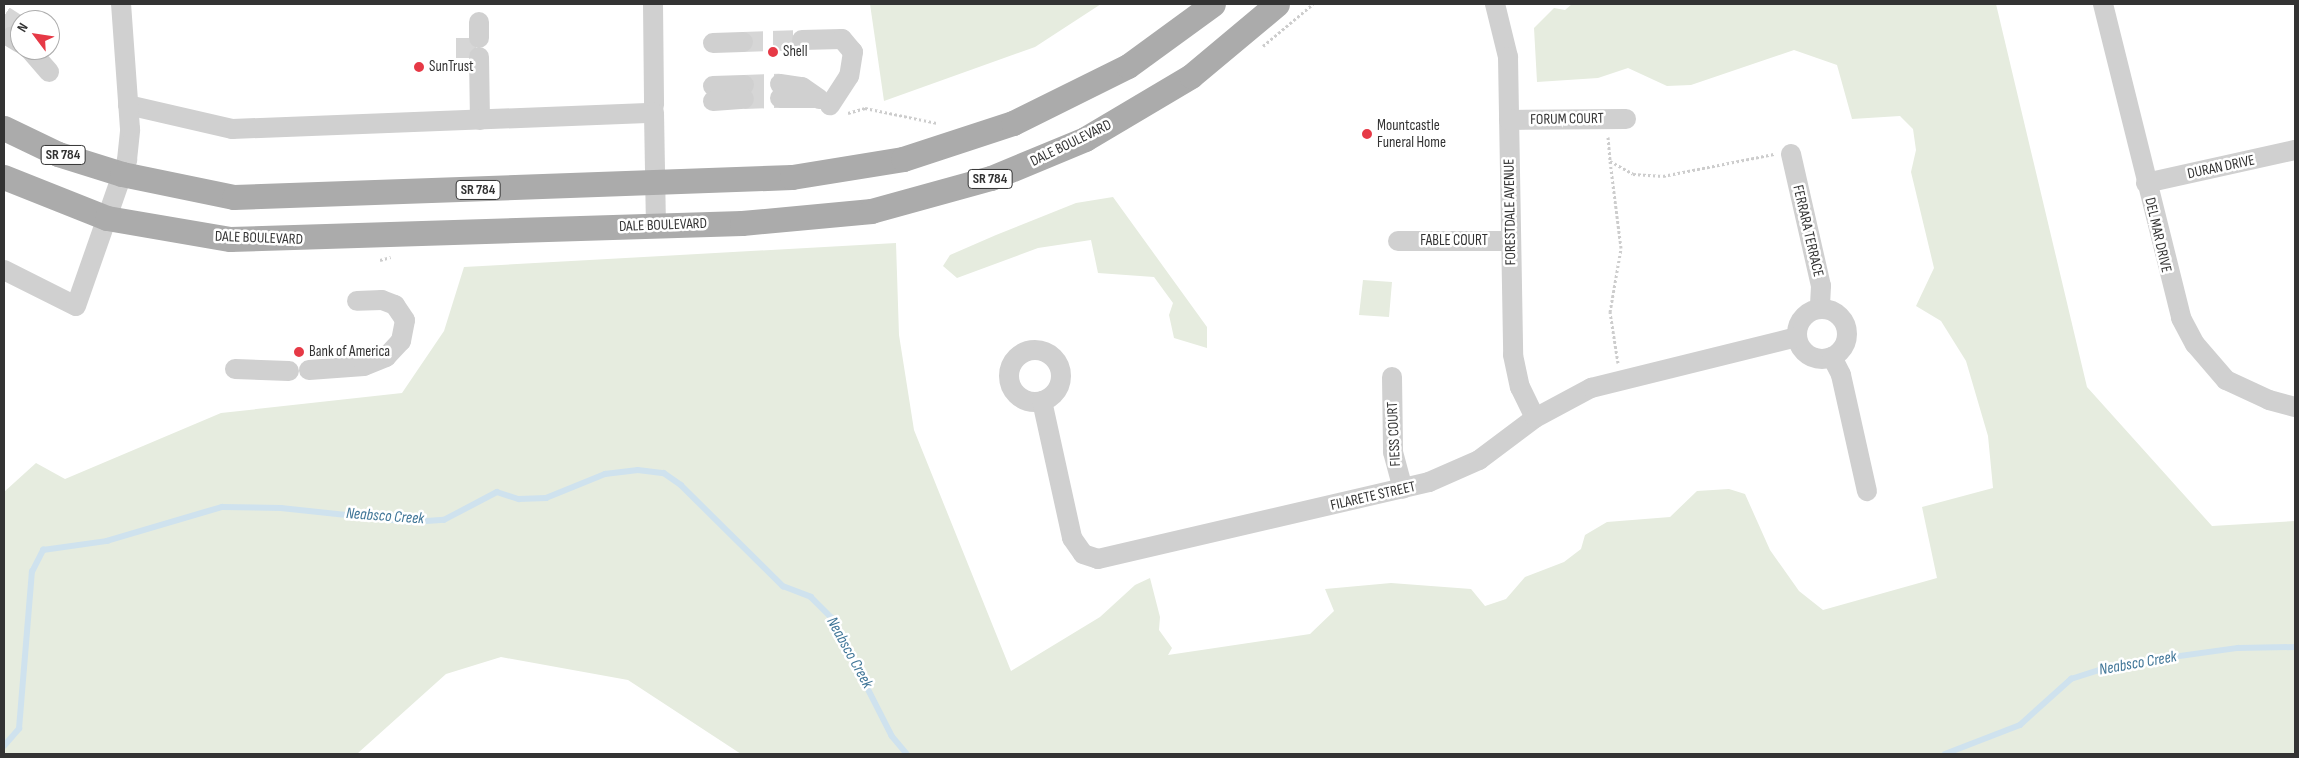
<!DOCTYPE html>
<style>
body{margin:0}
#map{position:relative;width:2299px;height:758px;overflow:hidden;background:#fff;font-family:"Sofia Sans Condensed",sans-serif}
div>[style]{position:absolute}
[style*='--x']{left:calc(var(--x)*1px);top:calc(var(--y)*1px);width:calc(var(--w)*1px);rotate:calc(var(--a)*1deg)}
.green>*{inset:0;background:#e6ecdf}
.stream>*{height:5.5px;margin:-2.75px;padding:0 2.75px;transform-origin:2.75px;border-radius:2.75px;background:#cfe2ee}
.minor-tunnel>*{height:20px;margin-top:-10px;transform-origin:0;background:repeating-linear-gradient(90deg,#d6d6d6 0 20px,transparent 0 30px)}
.path>*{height:3px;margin-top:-1.5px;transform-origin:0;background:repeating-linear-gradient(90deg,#cdcdcd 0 2.5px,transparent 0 5px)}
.minor>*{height:20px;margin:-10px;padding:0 10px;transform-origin:10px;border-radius:10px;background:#d0d0d0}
.minor>.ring{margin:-10px;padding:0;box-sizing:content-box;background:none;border:20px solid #d0d0d0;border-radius:50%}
.major>*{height:25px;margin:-12.5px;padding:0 12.5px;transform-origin:12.5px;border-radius:12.5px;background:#ababab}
.dots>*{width:14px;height:14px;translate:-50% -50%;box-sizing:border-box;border:2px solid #fff;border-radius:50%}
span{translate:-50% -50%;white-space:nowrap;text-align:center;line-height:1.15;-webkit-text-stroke:5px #fff;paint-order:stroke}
.shield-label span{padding:1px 4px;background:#fff;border:1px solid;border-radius:4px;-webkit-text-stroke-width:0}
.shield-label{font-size:14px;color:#333;font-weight:700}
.poi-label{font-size:15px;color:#333}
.left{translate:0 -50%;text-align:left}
.street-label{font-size:15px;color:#333}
.water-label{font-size:16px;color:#3f7597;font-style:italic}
.frame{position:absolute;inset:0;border:5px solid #333;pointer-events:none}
.north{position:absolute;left:10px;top:10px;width:50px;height:50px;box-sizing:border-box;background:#fff;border:1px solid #adadad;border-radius:50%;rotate:301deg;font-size:14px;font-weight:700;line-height:20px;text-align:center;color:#333}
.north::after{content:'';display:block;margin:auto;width:18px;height:22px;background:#e63946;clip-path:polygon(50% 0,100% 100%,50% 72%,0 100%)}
</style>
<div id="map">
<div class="green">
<div style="clip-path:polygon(870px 4px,1101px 4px,1035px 47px,884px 101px)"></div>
<div style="clip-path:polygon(1572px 4px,1996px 4px,2087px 387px,2212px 526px,2295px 521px,2295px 754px,741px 754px,628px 680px,501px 657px,446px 674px,358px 753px,4px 754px,4px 492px,36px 463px,65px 479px,221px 413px,402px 393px,444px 331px,464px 267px,896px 243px,899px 335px,914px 430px,1011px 671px,1100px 617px,1135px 585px,1150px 578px,1160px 617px,1159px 630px,1172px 648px,1168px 655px,1310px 634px,1334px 611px,1325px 589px,1391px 583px,1471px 589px,1485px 606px,1506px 599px,1525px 577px,1564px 562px,1581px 549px,1585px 535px,1607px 522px,1670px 517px,1697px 491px,1729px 489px,1745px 494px,1770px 550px,1799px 591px,1823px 610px,1937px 578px,1922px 507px,1993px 488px,1988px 436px,1966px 361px,1941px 321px,1916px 306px,1934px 268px,1911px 172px,1916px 150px,1913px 129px,1900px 116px,1852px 119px,1837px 65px,1794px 50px,1691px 85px,1667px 86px,1628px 68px,1598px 78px,1537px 82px,1534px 28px,1554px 8px,1565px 10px)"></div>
<div style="clip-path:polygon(1113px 197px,1207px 327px,1207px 348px,1174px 338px,1169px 315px,1173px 303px,1154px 277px,1098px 273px,1091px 240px,1038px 248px,957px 278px,943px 266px,950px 255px,996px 235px,1076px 203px)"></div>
<div style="clip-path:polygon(1363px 280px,1392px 282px,1389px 317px,1359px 315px)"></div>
</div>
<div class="stream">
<div style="--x:4;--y:746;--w:23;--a:-49"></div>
<div style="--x:19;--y:729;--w:158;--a:-85.3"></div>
<div style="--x:32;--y:572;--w:25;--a:-63"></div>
<div style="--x:43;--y:550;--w:65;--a:-8"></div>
<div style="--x:107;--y:541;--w:120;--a:-16.5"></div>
<div style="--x:222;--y:507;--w:59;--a:1"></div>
<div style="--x:281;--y:508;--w:132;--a:6.1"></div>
<div style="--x:412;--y:522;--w:32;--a:-4"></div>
<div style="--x:444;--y:520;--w:60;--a:-27.8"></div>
<div style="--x:497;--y:492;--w:23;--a:18"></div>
<div style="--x:519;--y:499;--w:27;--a:-2"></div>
<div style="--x:546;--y:498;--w:64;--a:-22.1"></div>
<div style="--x:605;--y:474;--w:33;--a:-7"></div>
<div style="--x:638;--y:470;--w:26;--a:7"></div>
<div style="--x:664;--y:473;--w:21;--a:35"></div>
<div style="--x:681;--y:485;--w:144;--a:44.7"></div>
<div style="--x:783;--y:586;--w:30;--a:21"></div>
<div style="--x:811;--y:597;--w:30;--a:45"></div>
<div style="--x:832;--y:618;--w:132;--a:63"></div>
<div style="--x:892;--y:736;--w:23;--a:50"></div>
<div style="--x:1945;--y:754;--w:80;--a:-21.1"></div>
<div style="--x:2020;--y:725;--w:69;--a:-42"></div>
<div style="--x:2071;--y:679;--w:46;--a:-17.7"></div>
<div style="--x:2115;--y:665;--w:124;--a:-7.9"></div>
<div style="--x:2238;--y:648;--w:57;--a:-1"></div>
</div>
<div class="minor-tunnel">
<div style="--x:4;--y:16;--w:17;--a:33"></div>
<div style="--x:743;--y:42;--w:59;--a:-1.9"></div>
<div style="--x:466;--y:58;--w:20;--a:-90"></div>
<div style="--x:744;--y:85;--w:36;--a:-2"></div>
<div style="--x:744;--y:99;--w:36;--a:-2"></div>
</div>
<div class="path">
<div style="--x:1263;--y:46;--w:65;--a:-40"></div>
<div style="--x:848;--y:113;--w:18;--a:-16"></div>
<div style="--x:865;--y:108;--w:74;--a:11.8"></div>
<div style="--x:1608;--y:137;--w:24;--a:85"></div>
<div style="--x:380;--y:260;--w:11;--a:-15"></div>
<div style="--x:1618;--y:363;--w:52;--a:-98.9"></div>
<div style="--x:1610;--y:312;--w:65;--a:-80.2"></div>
<div style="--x:1621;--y:248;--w:88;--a:-97.2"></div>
<div style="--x:1610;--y:161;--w:26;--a:29"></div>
<div style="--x:1633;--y:174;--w:30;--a:4"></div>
<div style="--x:1663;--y:176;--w:113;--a:-11.2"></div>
</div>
<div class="minor">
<div style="--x:653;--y:4;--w:101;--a:89.4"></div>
<div style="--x:1495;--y:4;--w:55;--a:76.2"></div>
<div style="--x:1508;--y:57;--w:298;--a:89"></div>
<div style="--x:1513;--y:355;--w:33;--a:78"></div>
<div style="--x:1520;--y:387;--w:34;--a:64"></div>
<div style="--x:2103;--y:4;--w:324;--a:76"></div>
<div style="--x:2181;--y:318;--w:30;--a:62"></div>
<div style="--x:2195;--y:344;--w:48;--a:49.3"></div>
<div style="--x:2226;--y:380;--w:47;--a:24.9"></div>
<div style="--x:2269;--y:400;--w:27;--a:15"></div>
<div style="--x:10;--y:37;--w:12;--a:31"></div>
<div style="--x:479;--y:38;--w:16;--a:-90"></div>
<div style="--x:802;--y:40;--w:40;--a:-1.4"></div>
<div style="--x:842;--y:39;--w:17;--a:50"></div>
<div style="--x:853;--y:52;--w:24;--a:99"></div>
<div style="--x:849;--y:76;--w:35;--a:123"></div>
<div style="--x:713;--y:43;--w:30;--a:-2"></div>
<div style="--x:30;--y:50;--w:29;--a:49"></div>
<div style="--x:479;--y:57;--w:63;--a:89.1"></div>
<div style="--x:780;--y:84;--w:22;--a:8"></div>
<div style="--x:802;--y:87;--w:21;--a:35"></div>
<div style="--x:713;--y:86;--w:31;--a:-2"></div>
<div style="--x:780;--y:98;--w:34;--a:0"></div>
<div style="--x:713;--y:101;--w:31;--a:-4"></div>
<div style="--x:128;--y:105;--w:107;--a:13"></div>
<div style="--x:232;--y:129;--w:422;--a:-2.2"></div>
<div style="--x:654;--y:113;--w:112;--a:89"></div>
<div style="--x:1509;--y:120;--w:117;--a:-0.5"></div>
<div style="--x:1791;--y:154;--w:135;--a:77.2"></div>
<div style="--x:1821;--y:286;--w:22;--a:93"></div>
<div style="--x:2146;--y:183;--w:153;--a:-12.5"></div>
<div style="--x:1398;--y:241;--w:112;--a:0"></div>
<div style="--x:4;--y:270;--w:80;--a:26.6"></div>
<div style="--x:76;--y:306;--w:155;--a:-70.7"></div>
<div style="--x:127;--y:160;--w:31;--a:-84"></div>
<div style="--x:130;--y:129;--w:125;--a:-94.1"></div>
<div class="ring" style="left:1797px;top:309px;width:30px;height:30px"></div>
<div class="ring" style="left:1009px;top:350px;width:32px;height:32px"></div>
<div style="--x:1832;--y:357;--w:20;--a:63"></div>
<div style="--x:1841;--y:375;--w:119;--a:77.4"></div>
<div style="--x:235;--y:369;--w:54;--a:2.1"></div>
<div style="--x:309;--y:370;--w:55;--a:-4.2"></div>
<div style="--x:364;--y:366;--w:24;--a:-22"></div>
<div style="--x:386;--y:357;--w:22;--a:-47"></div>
<div style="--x:401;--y:341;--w:21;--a:-79"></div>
<div style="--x:405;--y:320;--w:18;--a:-124"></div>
<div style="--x:395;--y:305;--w:14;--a:-159"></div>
<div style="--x:382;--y:300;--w:25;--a:178"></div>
<div style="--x:1392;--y:377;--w:75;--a:89.2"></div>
<div style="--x:1393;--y:452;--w:38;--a:75"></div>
<div style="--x:1042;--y:401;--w:140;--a:77.6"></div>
<div style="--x:1072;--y:538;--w:19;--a:55"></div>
<div style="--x:1083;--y:554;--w:16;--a:18"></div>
<div style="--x:1098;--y:559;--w:340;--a:-13.1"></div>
<div style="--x:1429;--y:482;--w:55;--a:-23.7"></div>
<div style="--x:1479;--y:460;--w:70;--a:-36.9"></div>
<div style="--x:1535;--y:418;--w:64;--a:-28.2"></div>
<div style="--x:1591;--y:388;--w:212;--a:-13.9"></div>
</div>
<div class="major">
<div style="--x:4;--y:128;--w:60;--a:25.7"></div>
<div style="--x:58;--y:154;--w:67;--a:17.4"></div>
<div style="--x:122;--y:174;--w:114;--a:11.6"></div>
<div style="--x:234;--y:197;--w:558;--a:-2.05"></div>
<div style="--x:792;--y:177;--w:112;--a:-9.2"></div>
<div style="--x:903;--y:159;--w:116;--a:-18.1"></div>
<div style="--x:1013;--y:123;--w:128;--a:-26.4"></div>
<div style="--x:1128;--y:66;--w:105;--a:-36.1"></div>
<div style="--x:4;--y:177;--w:111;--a:21.7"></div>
<div style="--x:107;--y:218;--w:125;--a:9.7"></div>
<div style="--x:230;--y:239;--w:512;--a:-1.79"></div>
<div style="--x:742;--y:223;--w:130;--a:-5.3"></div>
<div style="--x:871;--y:211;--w:124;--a:-15.4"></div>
<div style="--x:991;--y:178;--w:102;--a:-22.5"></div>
<div style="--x:1085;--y:139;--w:123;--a:-30.7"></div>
<div style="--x:1191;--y:76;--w:112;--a:-39.9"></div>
</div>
<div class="dots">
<div style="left:773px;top:52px;background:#e63946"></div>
<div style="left:419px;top:67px;background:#e63946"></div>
<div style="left:1367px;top:134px;background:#e63946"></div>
<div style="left:299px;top:352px;background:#e63946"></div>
</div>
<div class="shield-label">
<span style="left:63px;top:155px">SR 784</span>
<span style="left:990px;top:179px">SR 784</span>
<span style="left:478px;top:190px">SR 784</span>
</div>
<div class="poi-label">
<span class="left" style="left:783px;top:52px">Shell</span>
<span class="left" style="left:429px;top:67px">SunTrust</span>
<span class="left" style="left:1377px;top:134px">Mountcastle<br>Funeral Home</span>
<span class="left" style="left:309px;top:352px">Bank of America</span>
</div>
<div class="street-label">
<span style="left:1567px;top:119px;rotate:-1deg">FORUM COURT</span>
<span style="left:1071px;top:143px;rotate:-26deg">DALE BOULEVARD</span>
<span style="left:2221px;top:167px;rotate:-12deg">DURAN DRIVE</span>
<span style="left:1510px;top:212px;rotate:-91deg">FORESTDALE AVENUE</span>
<span style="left:663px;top:225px;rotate:-2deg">DALE BOULEVARD</span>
<span style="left:1808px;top:231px;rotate:77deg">FERRARA TERRACE</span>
<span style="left:2158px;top:235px;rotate:77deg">DEL MAR DRIVE</span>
<span style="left:259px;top:238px;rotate:2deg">DALE BOULEVARD</span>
<span style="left:1454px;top:241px">FABLE COURT</span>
<span style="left:1394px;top:434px;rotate:-93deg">FIESS COURT</span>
<span style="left:1373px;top:496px;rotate:-13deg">FILARETE STREET</span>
</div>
<div class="water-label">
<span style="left:385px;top:517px;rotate:4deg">Neabsco Creek</span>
<span style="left:849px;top:653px;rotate:61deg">Neabsco Creek</span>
<span style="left:2138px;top:664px;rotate:-10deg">Neabsco Creek</span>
</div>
<div class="frame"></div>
<div class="north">N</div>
</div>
